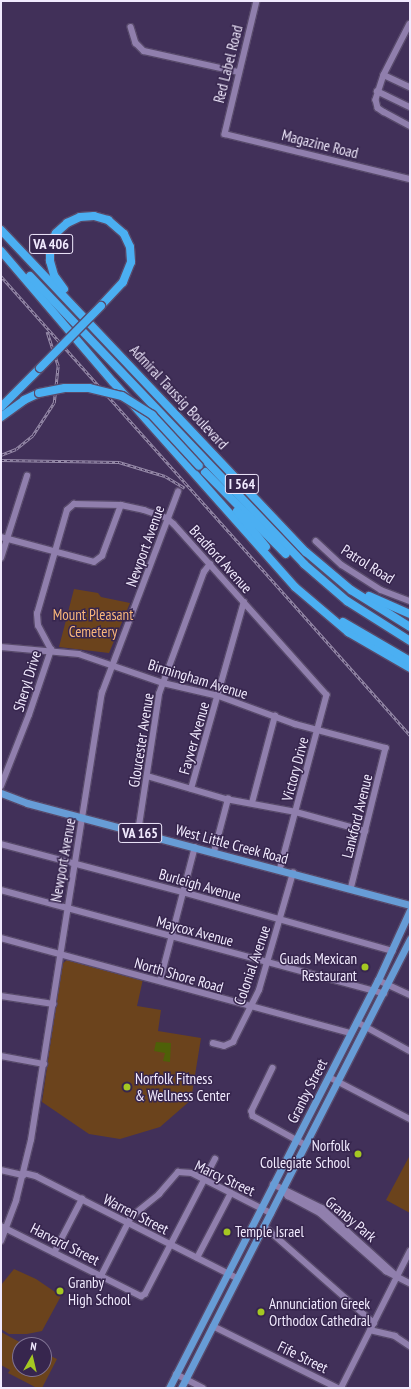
<!DOCTYPE html>
<style>
body{margin:0}
#map{position:relative;width:411px;height:1389px;overflow:hidden;background:#413059;font-family:"PT Sans Narrow",sans-serif}
div>[style]{position:absolute}
[style*='--x']{left:calc(var(--x)*1px);top:calc(var(--y)*1px);width:calc(var(--w)*1px);rotate:calc(var(--a)*1deg)}
.green>*{inset:0;background:#6b431c}
.water>*{inset:0;background:#4e6008}
.roads{filter:drop-shadow(1px 0 #584a6b) drop-shadow(-1px 0 #584a6b) drop-shadow(0 1px #584a6b) drop-shadow(0 -1px #584a6b)}
.minor>*{height:5.5px;margin:-2.75px;padding:0 2.75px;transform-origin:2.75px;border-radius:2.75px;background:#907fad}
.major>*{height:7px;margin:-3.5px;padding:0 3.5px;transform-origin:3.5px;border-radius:3.5px;background:#679cd6}
.highway>*{height:8px;margin:-4px;padding:0 4px;transform-origin:4px;border-radius:4px;background:#4baff2}
.rail>*{height:2.5px;margin-top:-1.25px;transform-origin:0;background:repeating-linear-gradient(90deg,#37264e 0 3px,#998dab 0 6px);box-sizing:border-box;border-block:1px solid #998dab}
.bridges{filter:drop-shadow(1px 0 #584a6b) drop-shadow(-1px 0 #584a6b) drop-shadow(0 1px #584a6b) drop-shadow(0 -1px #584a6b)}
.highway-bridge>*{height:8px;margin:-4px;padding:0 4px;transform-origin:4px;border-radius:4px;background:#4baff2}
.dots>*{width:11px;height:11px;translate:-50% -50%;box-sizing:border-box;border:2px solid #37264e;border-radius:50%}
span{translate:-50% -50%;white-space:nowrap;text-align:center;line-height:1.15;-webkit-text-stroke:3px #37264e;paint-order:stroke}
.shield-label span{padding:1px 3px;background:#37264e;border:1px solid;border-radius:3px;-webkit-text-stroke-width:0}
.shield-label{font-size:14px;color:#f1eafe;font-weight:700}
.street-label{font-size:15px;color:#f1eafe}
.park-label{font-size:15px;color:#f9b67a}
.poi-label{font-size:15px;color:#f1eafe}
.right{translate:-100% -50%;text-align:right}
.left{translate:0 -50%;text-align:left}
.frame{position:absolute;inset:0;border:2px solid #f1eafe;pointer-events:none}
.north{position:absolute;left:12px;top:1337px;width:40px;height:40px;box-sizing:border-box;background:#37264e;border:1px solid #817494;border-radius:50%;rotate:8deg;font-size:11px;font-weight:700;line-height:16px;text-align:center;color:#f1eafe}
.north::after{content:'';display:block;margin:auto;width:14px;height:18px;background:#a5c822;clip-path:polygon(50% 0,100% 100%,50% 72%,0 100%)}
</style>
<div id="map">
<div class="green">
<div style="clip-path:polygon(74px 589px,98px 593px,101px 597px,130px 603px,109px 653px,59px 647px)"></div>
<div style="clip-path:polygon(68px 959px,143px 979px,137px 1006px,161px 1010px,158px 1031px,201px 1038px,191px 1100px,160px 1127px,120px 1139px,89px 1134px,42px 1102px,62px 964px)"></div>
<div style="clip-path:polygon(410px 1155px,410px 1213px,386px 1200px)"></div>
<div style="clip-path:polygon(14px 1269px,36px 1279px,61px 1296px,42px 1331px,27px 1334px,9px 1334px,1px 1329px,1px 1285px)"></div>
<div style="clip-path:polygon(1px 1332px,25px 1345px,20px 1345px,20px 1369px,44px 1369px,44px 1353px,57px 1359px,42px 1388px,37px 1388px,8px 1373px,10px 1370px,1px 1365px)"></div>
</div>
<div class="water">
<div style="clip-path:polygon(156px 1042px,171px 1043px,170px 1062px,163px 1061px,165px 1053px,154px 1051px)"></div>
</div>
<div class="roads">
<div class="minor">
<div style="--x:257;--y:1;--w:137;--a:103.5"></div>
<div style="--x:225;--y:134;--w:190;--a:13.7"></div>
<div style="--x:410;--y:24;--w:57;--a:117"></div>
<div style="--x:384;--y:75;--w:26;--a:108"></div>
<div style="--x:376;--y:100;--w:8;--a:76"></div>
<div style="--x:378;--y:108;--w:7;--a:34"></div>
<div style="--x:384;--y:112;--w:30;--a:28"></div>
<div style="--x:131;--y:27;--w:17;--a:73"></div>
<div style="--x:136;--y:43;--w:11;--a:45"></div>
<div style="--x:144;--y:51;--w:97;--a:12.5"></div>
<div style="--x:384;--y:75;--w:29;--a:25"></div>
<div style="--x:377;--y:91;--w:37;--a:26"></div>
<div style="--x:1;--y:537;--w:96;--a:15"></div>
<div style="--x:94;--y:562;--w:10;--a:-37"></div>
<div style="--x:102;--y:556;--w:54;--a:-69.6"></div>
<div style="--x:316;--y:541;--w:35;--a:43"></div>
<div style="--x:342;--y:565;--w:46;--a:32.7"></div>
<div style="--x:381;--y:590;--w:31;--a:21"></div>
<div style="--x:1;--y:558;--w:86;--a:-72.4"></div>
<div style="--x:1;--y:647;--w:78;--a:5.1"></div>
<div style="--x:79;--y:654;--w:89;--a:19"></div>
<div style="--x:163;--y:683;--w:57;--a:13.1"></div>
<div style="--x:219;--y:696;--w:81;--a:20.2"></div>
<div style="--x:295;--y:724;--w:94;--a:14.8"></div>
<div style="--x:386;--y:748;--w:145;--a:103.9"></div>
<div style="--x:147;--y:776;--w:82;--a:16.2"></div>
<div style="--x:226;--y:799;--w:71;--a:10.5"></div>
<div style="--x:296;--y:812;--w:72;--a:15.4"></div>
<div style="--x:1;--y:786;--w:76;--a:-68.5"></div>
<div style="--x:29;--y:715;--w:69;--a:-71.3"></div>
<div style="--x:51;--y:650;--w:27;--a:-118"></div>
<div style="--x:38;--y:626;--w:12;--a:-95"></div>
<div style="--x:37;--y:614;--w:108;--a:-73.9"></div>
<div style="--x:67;--y:510;--w:9;--a:-41"></div>
<div style="--x:74;--y:504;--w:47;--a:1.2"></div>
<div style="--x:121;--y:505;--w:24;--a:12"></div>
<div style="--x:144;--y:510;--w:24;--a:19"></div>
<div style="--x:167;--y:518;--w:9;--a:41"></div>
<div style="--x:174;--y:524;--w:229;--a:48.2"></div>
<div style="--x:327;--y:695;--w:181;--a:105"></div>
<div style="--x:191;--y:789;--w:194;--a:-74.2"></div>
<div style="--x:252;--y:803;--w:90;--a:-75.2"></div>
<div style="--x:138;--y:832;--w:140;--a:-81.3"></div>
<div style="--x:159;--y:694;--w:130;--a:-69.8"></div>
<div style="--x:204;--y:572;--w:10;--a:-53"></div>
<div style="--x:1;--y:844;--w:188;--a:14.8"></div>
<div style="--x:183;--y:892;--w:218;--a:15.7"></div>
<div style="--x:214;--y:852;--w:55;--a:-75.2"></div>
<div style="--x:1;--y:890;--w:397;--a:15.1"></div>
<div style="--x:1;--y:938;--w:363;--a:15.2"></div>
<div style="--x:378;--y:980;--w:35;--a:25"></div>
<div style="--x:160;--y:981;--w:138;--a:-75.4"></div>
<div style="--x:1;--y:996;--w:53;--a:8.7"></div>
<div style="--x:357;--y:1022;--w:60;--a:28.7"></div>
<div style="--x:213;--y:1043;--w:11;--a:15"></div>
<div style="--x:224;--y:1046;--w:10;--a:-24"></div>
<div style="--x:233;--y:1042;--w:58;--a:-63.4"></div>
<div style="--x:259;--y:990;--w:122;--a:-73.8"></div>
<div style="--x:1;--y:1056;--w:44;--a:10.5"></div>
<div style="--x:273;--y:1068;--w:48;--a:116"></div>
<div style="--x:252;--y:1111;--w:5;--a:79"></div>
<div style="--x:253;--y:1116;--w:60;--a:28.7"></div>
<div style="--x:329;--y:1077;--w:91;--a:27.4"></div>
<div style="--x:1;--y:1170;--w:23;--a:13"></div>
<div style="--x:24;--y:1173;--w:12;--a:14"></div>
<div style="--x:36;--y:1176;--w:225;--a:26.9"></div>
<div style="--x:273;--y:1184;--w:55;--a:26.1"></div>
<div style="--x:322;--y:1208;--w:101;--a:42.2"></div>
<div style="--x:283;--y:1190;--w:8;--a:50"></div>
<div style="--x:288;--y:1196;--w:36;--a:28"></div>
<div style="--x:320;--y:1213;--w:88;--a:41.3"></div>
<div style="--x:386;--y:1271;--w:27;--a:27"></div>
<div style="--x:1;--y:1226;--w:157;--a:26.6"></div>
<div style="--x:141;--y:1296;--w:4;--a:-27"></div>
<div style="--x:145;--y:1294;--w:152;--a:-62.6"></div>
<div style="--x:264;--y:1226;--w:147;--a:41.4"></div>
<div style="--x:1;--y:1241;--w:43;--a:-69.4"></div>
<div style="--x:16;--y:1201;--w:63;--a:-76.2"></div>
<div style="--x:31;--y:1140;--w:453;--a:-81"></div>
<div style="--x:102;--y:693;--w:215;--a:-69.3"></div>
<div style="--x:54;--y:1253;--w:61;--a:-62.6"></div>
<div style="--x:197;--y:1258;--w:73;--a:-62.4"></div>
<div style="--x:101;--y:1276;--w:66;--a:-63"></div>
<div style="--x:131;--y:1217;--w:36;--a:-39"></div>
<div style="--x:159;--y:1194;--w:29;--a:-49"></div>
<div style="--x:178;--y:1172;--w:14;--a:4"></div>
<div style="--x:192;--y:1173;--w:89;--a:26.9"></div>
<div style="--x:213;--y:1326;--w:140;--a:26.4"></div>
<div style="--x:370;--y:1330;--w:26;--a:13"></div>
<div style="--x:395;--y:1336;--w:18;--a:34"></div>
<div style="--x:176;--y:1374;--w:30;--a:27"></div>
<div style="--x:341;--y:1388;--w:153;--a:-63.3"></div>
</div>
<div class="major">
<div style="--x:1;--y:793;--w:28;--a:21"></div>
<div style="--x:27;--y:803;--w:396;--a:14.9"></div>
<div style="--x:169;--y:1388;--w:458;--a:-62.9"></div>
<div style="--x:378;--y:980;--w:77;--a:-65.4"></div>
<div style="--x:181;--y:1388;--w:504;--a:-62.98"></div>
</div>
<div class="highway">
<div style="--x:1;--y:230;--w:444;--a:46.6"></div>
<div style="--x:306;--y:552;--w:59;--a:40.2"></div>
<div style="--x:351;--y:590;--w:70;--a:32.1"></div>
<div style="--x:1;--y:251;--w:172;--a:49.5"></div>
<div style="--x:113;--y:382;--w:274;--a:48.4"></div>
<div style="--x:295;--y:587;--w:70;--a:40.3"></div>
<div style="--x:348;--y:632;--w:72;--a:30.1"></div>
<div style="--x:30;--y:276;--w:398;--a:46.4"></div>
<div style="--x:304;--y:564;--w:57;--a:40.7"></div>
<div style="--x:347;--y:601;--w:75;--a:32.4"></div>
<div style="--x:64;--y:289;--w:17;--a:-126"></div>
<div style="--x:54;--y:275;--w:15;--a:-106"></div>
<div style="--x:50;--y:261;--w:15;--a:-90"></div>
<div style="--x:50;--y:246;--w:14;--a:-65"></div>
<div style="--x:56;--y:233;--w:15;--a:-42"></div>
<div style="--x:67;--y:223;--w:14;--a:-25"></div>
<div style="--x:80;--y:217;--w:14;--a:-4"></div>
<div style="--x:94;--y:216;--w:15;--a:16"></div>
<div style="--x:108;--y:220;--w:21;--a:41"></div>
<div style="--x:124;--y:234;--w:14;--a:65"></div>
<div style="--x:130;--y:247;--w:15;--a:86"></div>
<div style="--x:131;--y:262;--w:22;--a:112"></div>
<div style="--x:123;--y:282;--w:33;--a:133"></div>
<div style="--x:1;--y:407;--w:55;--a:-45"></div>
<div style="--x:1;--y:417;--w:29;--a:-36"></div>
<div style="--x:24;--y:400;--w:17;--a:-25"></div>
<div style="--x:205;--y:472;--w:115;--a:45.4"></div>
<div style="--x:237;--y:511;--w:46;--a:51.1"></div>
<div style="--x:369;--y:596;--w:45;--a:23.7"></div>
<div style="--x:343;--y:622;--w:78;--a:30.2"></div>
</div>
</div>
<div class="rail">
<div style="--x:1;--y:276;--w:615;--a:48.3"></div>
<div style="--x:1;--y:455;--w:16;--a:-22"></div>
<div style="--x:16;--y:449;--w:22;--a:-39"></div>
<div style="--x:33;--y:435;--w:38;--a:-57"></div>
<div style="--x:54;--y:403;--w:37;--a:-84"></div>
<div style="--x:58;--y:366;--w:36;--a:-108"></div>
<div style="--x:1;--y:460;--w:118;--a:1"></div>
<div style="--x:119;--y:462;--w:48;--a:16.9"></div>
<div style="--x:165;--y:476;--w:23;--a:31"></div>
</div>
<div class="bridges">
<div class="highway-bridge">
<div style="--x:40;--y:368;--w:87;--a:-45.5"></div>
<div style="--x:39;--y:393;--w:26;--a:-11"></div>
<div style="--x:65;--y:388;--w:24;--a:0"></div>
<div style="--x:89;--y:388;--w:34;--a:14"></div>
<div style="--x:122;--y:396;--w:36;--a:32"></div>
<div style="--x:152;--y:415;--w:69;--a:47.3"></div>
</div>
</div>
<div class="dots">
<div style="left:365px;top:967px;background:#a5c822"></div>
<div style="left:127px;top:1087px;background:#a5c822"></div>
<div style="left:358px;top:1154px;background:#a5c822"></div>
<div style="left:227px;top:1232px;background:#a5c822"></div>
<div style="left:60px;top:1291px;background:#a5c822"></div>
<div style="left:261px;top:1312px;background:#a5c822"></div>
</div>
<div class="shield-label">
<span style="left:51px;top:244px">VA 406</span>
<span style="left:242px;top:484px">I 564</span>
<span style="left:140px;top:833px">VA 165</span>
</div>
<div class="street-label">
<span style="left:228px;top:64px;rotate:-76deg">Red Label Road</span>
<span style="left:320px;top:144px;rotate:14deg">Magazine Road</span>
<span style="left:179px;top:397px;rotate:47deg">Admiral Taussig Boulevard</span>
<span style="left:145px;top:546px;rotate:-70deg">Newport Avenue</span>
<span style="left:221px;top:559px;rotate:48deg">Bradford Avenue</span>
<span style="left:368px;top:564px;rotate:32deg">Patrol Road</span>
<span style="left:198px;top:679px;rotate:17deg">Birmingham Avenue</span>
<span style="left:27px;top:681px;rotate:-73deg">Sheryl Drive</span>
<span style="left:194px;top:738px;rotate:-74deg">Fayver Avenue</span>
<span style="left:141px;top:740px;rotate:-81deg">Gloucester Avenue</span>
<span style="left:295px;top:769px;rotate:-75deg">Victory Drive</span>
<span style="left:357px;top:816px;rotate:-76deg">Lankford Avenue</span>
<span style="left:232px;top:844px;rotate:15deg">West Little Creek Road</span>
<span style="left:63px;top:860px;rotate:-80deg">Newport Avenue</span>
<span style="left:200px;top:885px;rotate:16deg">Burleigh Avenue</span>
<span style="left:195px;top:931px;rotate:15deg">Maycox Avenue</span>
<span style="left:252px;top:965px;rotate:-71deg">Colonial Avenue</span>
<span style="left:179px;top:975px;rotate:16deg">North Shore Road</span>
<span style="left:307px;top:1091px;rotate:-63deg">Granby Street</span>
<span style="left:225px;top:1178px;rotate:25deg">Marcy Street</span>
<span style="left:136px;top:1214px;rotate:27deg">Warren Street</span>
<span style="left:351px;top:1219px;rotate:40deg">Granby Park</span>
<span style="left:65px;top:1244px;rotate:27deg">Harvard Street</span>
<span style="left:303px;top:1357px;rotate:26deg">Fife Street</span>
</div>
<div class="park-label">
<span style="left:93px;top:623px">Mount Pleasant<br>Cemetery</span>
</div>
<div class="poi-label">
<span class="right" style="left:357px;top:967px">Guads Mexican<br>Restaurant</span>
<span class="left" style="left:135px;top:1087px">Norfolk Fitness<br>&amp; Wellness Center</span>
<span class="right" style="left:350px;top:1154px">Norfolk<br>Collegiate School</span>
<span class="left" style="left:235px;top:1232px">Temple Israel</span>
<span class="left" style="left:68px;top:1291px">Granby<br>High School</span>
<span class="left" style="left:269px;top:1312px">Annunciation Greek<br>Orthodox Cathedral</span>
</div>
<div class="frame"></div>
<div class="north">N</div>
</div>
